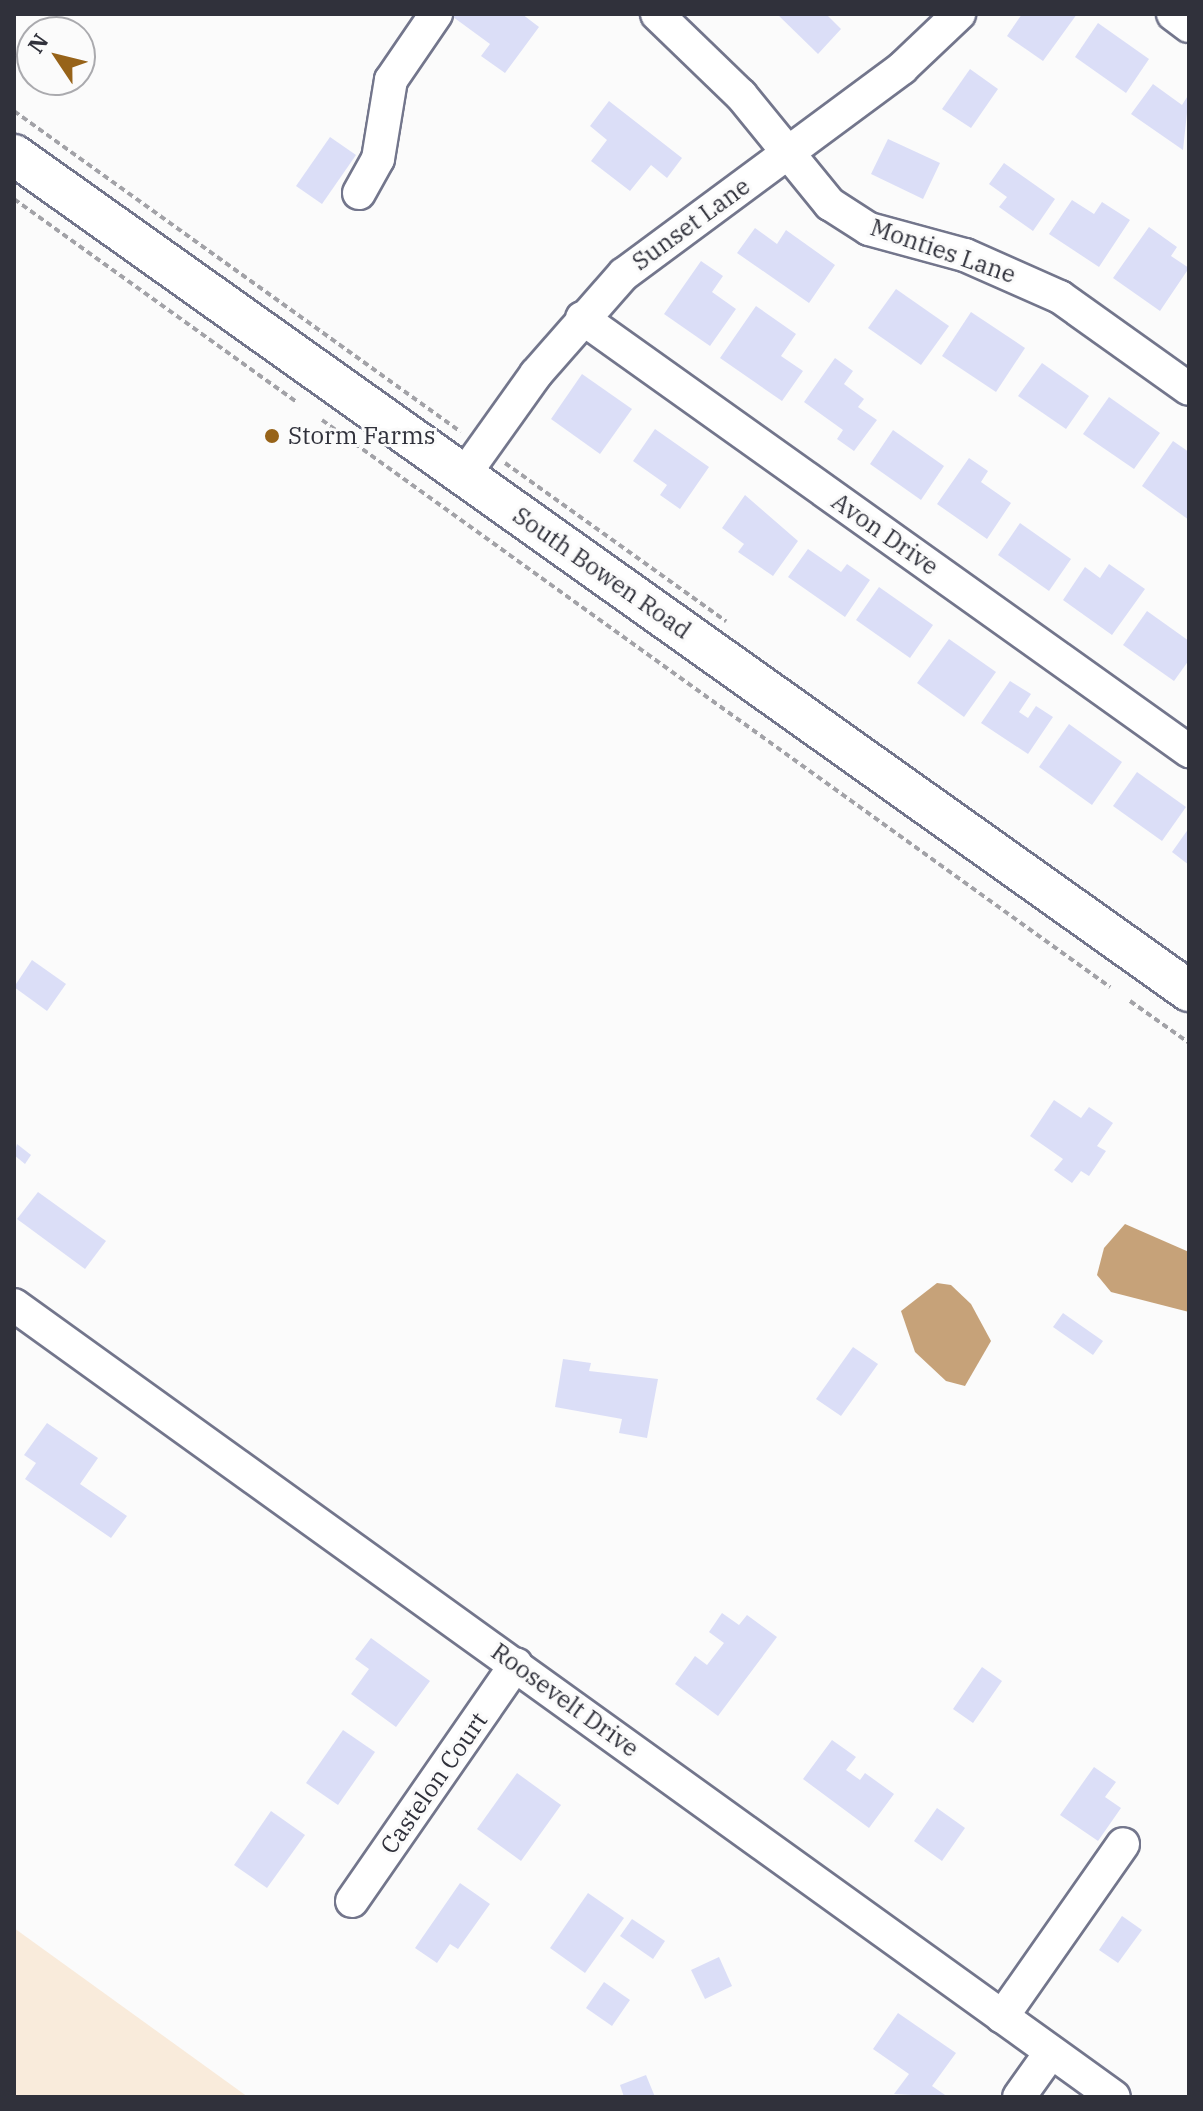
<!DOCTYPE html>
<style>
body{margin:0}
#map{position:relative;width:1203px;height:2111px;overflow:hidden;background:#fbfbfb;font-family:"IBM Plex Serif",serif}
div>[style]{position:absolute}
[style*='--x']{left:calc(var(--x)*1px);top:calc(var(--y)*1px);width:calc(var(--w)*1px);rotate:calc(var(--a)*1deg)}
.green>*{inset:0;background:#f9ebdb}
.water>*{inset:0;background:#c6a279}
.building>*{inset:0;background:#dbdef7}
.path>*{height:4px;margin-top:-2px;transform-origin:0;background:repeating-linear-gradient(90deg,#a2a2a7 0 6px,transparent 0 10px)}
.roads{filter:drop-shadow(2px 0 #73768c) drop-shadow(-2px 0 #73768c) drop-shadow(0 2px #73768c) drop-shadow(0 -2px #73768c)}
.minor>*{height:32px;margin:-16px;padding:0 16px;transform-origin:16px;border-radius:16px;background:#fff}
.major>*{height:40px;margin:-20px;padding:0 20px;transform-origin:20px;border-radius:20px;background:#fff}
.dots>*{width:22px;height:22px;translate:-50% -50%;box-sizing:border-box;border:4px solid #fbfbfb;border-radius:50%}
span{translate:-50% -50%;white-space:nowrap;text-align:center;line-height:1.15;-webkit-text-stroke:6px #fbfbfb;paint-order:stroke}
.street-label{font-size:24px;color:#30313b}
.poi-label{font-size:24px;color:#30313b}
.left{translate:0 -50%;text-align:left}
.frame{position:absolute;inset:0;border:16px solid #30313b;pointer-events:none}
.north{position:absolute;left:16px;top:16px;width:80px;height:80px;box-sizing:border-box;background:#fbfbfb;border:2px solid #aaaaae;border-radius:50%;rotate:305deg;font-size:22px;font-weight:700;line-height:32px;text-align:center;color:#30313b}
.north::after{content:'';display:block;margin:auto;width:28px;height:36px;background:#976319;clip-path:polygon(50% 0,100% 100%,50% 72%,0 100%)}
</style>
<div id="map">
<div class="green">
<div style="clip-path:polygon(14px 1928px,248px 2097px,14px 2097px)"></div>
</div>
<div class="water">
<div style="clip-path:polygon(1125px 1224px,1189px 1252px,1189px 1312px,1111px 1292px,1097px 1275px,1104px 1248px)"></div>
<div style="clip-path:polygon(937px 1283px,951px 1285px,971px 1304px,991px 1341px,965px 1386px,946px 1381px,915px 1352px,901px 1311px)"></div>
</div>
<div class="building">
<div style="clip-path:polygon(449px 14px,522px 14px,539px 27px,505px 73px,481px 56px,490px 44px)"></div>
<div style="clip-path:polygon(777px 14px,826px 14px,841px 29px,818px 54px)"></div>
<div style="clip-path:polygon(1022px 14px,1077px 14px,1043px 61px,1007px 36px)"></div>
<div style="clip-path:polygon(1098px 23px,1149px 59px,1126px 93px,1075px 57px)"></div>
<div style="clip-path:polygon(970px 69px,998px 89px,971px 128px,942px 109px)"></div>
<div style="clip-path:polygon(1153px 84px,1182px 105px,1189px 94px,1183px 150px,1131px 114px)"></div>
<div style="clip-path:polygon(609px 101px,682px 158px,667px 178px,651px 165px,630px 191px,591px 161px,607px 140px,590px 126px)"></div>
<div style="clip-path:polygon(330px 137px,356px 155px,322px 204px,296px 186px)"></div>
<div style="clip-path:polygon(888px 139px,940px 163px,923px 199px,871px 174px)"></div>
<div style="clip-path:polygon(1004px 163px,1055px 199px,1033px 231px,999px 207px,1007px 197px,989px 184px)"></div>
<div style="clip-path:polygon(1072px 200px,1094px 214px,1102px 202px,1130px 220px,1099px 267px,1049px 234px)"></div>
<div style="clip-path:polygon(1149px 227px,1177px 247px,1171px 256px,1189px 268px,1160px 311px,1113px 278px)"></div>
<div style="clip-path:polygon(755px 228px,777px 244px,786px 230px,835px 265px,809px 303px,737px 253px)"></div>
<div style="clip-path:polygon(701px 261px,723px 276px,712px 292px,736px 309px,710px 346px,664px 314px)"></div>
<div style="clip-path:polygon(896px 289px,949px 326px,921px 365px,868px 328px)"></div>
<div style="clip-path:polygon(756px 306px,796px 334px,781px 356px,803px 371px,782px 401px,720px 358px)"></div>
<div style="clip-path:polygon(971px 312px,1025px 348px,996px 392px,942px 356px)"></div>
<div style="clip-path:polygon(835px 358px,853px 371px,844px 384px,864px 399px,858px 407px,877px 420px,854px 451px,837px 439px,843px 430px,804px 402px)"></div>
<div style="clip-path:polygon(1042px 363px,1089px 396px,1066px 429px,1018px 396px)"></div>
<div style="clip-path:polygon(582px 374px,632px 409px,600px 454px,551px 419px)"></div>
<div style="clip-path:polygon(1109px 397px,1160px 433px,1134px 469px,1083px 434px)"></div>
<div style="clip-path:polygon(655px 429px,709px 467px,680px 509px,660px 495px,667px 485px,633px 461px)"></div>
<div style="clip-path:polygon(893px 430px,944px 466px,921px 500px,870px 464px)"></div>
<div style="clip-path:polygon(1173px 441px,1189px 452px,1189px 520px,1142px 486px)"></div>
<div style="clip-path:polygon(969px 458px,988px 471px,981px 482px,1011px 503px,987px 539px,937px 504px)"></div>
<div style="clip-path:polygon(745px 495px,798px 541px,773px 576px,738px 552px,744px 544px,722px 528px)"></div>
<div style="clip-path:polygon(1020px 523px,1071px 559px,1049px 591px,998px 555px)"></div>
<div style="clip-path:polygon(808px 549px,841px 572px,847px 564px,870px 580px,845px 617px,788px 577px)"></div>
<div style="clip-path:polygon(1109px 564px,1145px 589px,1112px 635px,1063px 600px,1085px 567px,1100px 578px)"></div>
<div style="clip-path:polygon(879px 587px,933px 625px,910px 658px,856px 620px)"></div>
<div style="clip-path:polygon(1147px 611px,1189px 641px,1189px 660px,1174px 681px,1123px 645px)"></div>
<div style="clip-path:polygon(949px 639px,996px 672px,964px 717px,917px 683px)"></div>
<div style="clip-path:polygon(1010px 681px,1031px 694px,1019px 712px,1028px 718px,1036px 706px,1053px 717px,1028px 754px,981px 723px)"></div>
<div style="clip-path:polygon(1069px 724px,1122px 762px,1092px 805px,1039px 767px)"></div>
<div style="clip-path:polygon(1137px 772px,1186px 807px,1162px 841px,1113px 806px)"></div>
<div style="clip-path:polygon(1189px 828px,1189px 865px,1172px 852px)"></div>
<div style="clip-path:polygon(32px 960px,66px 984px,47px 1011px,14px 987px)"></div>
<div style="clip-path:polygon(1054px 1100px,1081px 1118px,1089px 1107px,1113px 1123px,1097px 1146px,1106px 1151px,1089px 1176px,1081px 1171px,1072px 1183px,1054px 1170px,1063px 1159px,1030px 1136px)"></div>
<div style="clip-path:polygon(17px 1144px,31px 1155px,25px 1164px,14px 1155px)"></div>
<div style="clip-path:polygon(38px 1192px,106px 1241px,85px 1269px,17px 1219px)"></div>
<div style="clip-path:polygon(1063px 1313px,1103px 1341px,1093px 1355px,1053px 1327px)"></div>
<div style="clip-path:polygon(853px 1347px,878px 1364px,841px 1416px,816px 1399px)"></div>
<div style="clip-path:polygon(563px 1359px,591px 1363px,589px 1371px,658px 1379px,647px 1438px,619px 1433px,622px 1419px,555px 1407px)"></div>
<div style="clip-path:polygon(47px 1423px,98px 1458px,80px 1484px,127px 1516px,111px 1538px,25px 1479px,36px 1463px,24px 1455px)"></div>
<div style="clip-path:polygon(722px 1613px,739px 1625px,747px 1615px,777px 1637px,718px 1716px,675px 1684px,695px 1656px,707px 1665px,724px 1643px,709px 1632px)"></div>
<div style="clip-path:polygon(371px 1638px,430px 1681px,396px 1727px,351px 1694px,369px 1669px,355px 1659px)"></div>
<div style="clip-path:polygon(982px 1667px,1002px 1681px,973px 1723px,953px 1709px)"></div>
<div style="clip-path:polygon(343px 1730px,375px 1752px,338px 1805px,306px 1783px)"></div>
<div style="clip-path:polygon(832px 1740px,856px 1757px,846px 1770px,860px 1780px,865px 1773px,894px 1794px,869px 1828px,803px 1779px)"></div>
<div style="clip-path:polygon(1094px 1767px,1116px 1782px,1105px 1797px,1121px 1808px,1098px 1841px,1060px 1815px)"></div>
<div style="clip-path:polygon(517px 1773px,561px 1805px,521px 1861px,477px 1829px)"></div>
<div style="clip-path:polygon(937px 1808px,965px 1828px,942px 1861px,914px 1841px)"></div>
<div style="clip-path:polygon(271px 1811px,305px 1835px,267px 1888px,234px 1865px)"></div>
<div style="clip-path:polygon(460px 1883px,490px 1904px,458px 1949px,450px 1944px,437px 1963px,415px 1948px)"></div>
<div style="clip-path:polygon(588px 1893px,624px 1918px,585px 1973px,550px 1948px)"></div>
<div style="clip-path:polygon(1122px 1916px,1142px 1930px,1118px 1963px,1099px 1950px)"></div>
<div style="clip-path:polygon(632px 1919px,665px 1941px,653px 1959px,620px 1936px)"></div>
<div style="clip-path:polygon(719px 1957px,732px 1986px,705px 1999px,691px 1970px)"></div>
<div style="clip-path:polygon(604px 1982px,630px 2000px,612px 2026px,586px 2008px)"></div>
<div style="clip-path:polygon(898px 2013px,956px 2053px,932px 2086px,948px 2097px,894px 2094px,909px 2074px,873px 2049px)"></div>
<div style="clip-path:polygon(646px 2075px,655px 2097px,624px 2097px,620px 2085px)"></div>
</div>
<div class="path">
<div style="--x:14;--y:111;--w:550;--a:35.68"></div>
<div style="--x:14;--y:199;--w:347;--a:35.7"></div>
<div style="--x:322;--y:420;--w:971;--a:35.74"></div>
<div style="--x:505;--y:463;--w:272;--a:35.6"></div>
<div style="--x:1130;--y:1001;--w:72;--a:35.4"></div>
</div>
<div class="roads">
<div class="minor">
<div style="--x:657;--y:14;--w:117;--a:44"></div>
<div style="--x:741;--y:95;--w:141;--a:50.8"></div>
<div style="--x:830;--y:204;--w:46;--a:32.7"></div>
<div style="--x:869;--y:229;--w:99;--a:15.2"></div>
<div style="--x:965;--y:255;--w:104;--a:23.9"></div>
<div style="--x:1060;--y:297;--w:158;--a:35.5"></div>
<div style="--x:1173;--y:14;--w:20;--a:37"></div>
<div style="--x:359;--y:193;--w:39;--a:-61"></div>
<div style="--x:378;--y:159;--w:80;--a:-80.7"></div>
<div style="--x:391;--y:80;--w:80;--a:-55.7"></div>
<div style="--x:582;--y:318;--w:746;--a:35.5"></div>
<div style="--x:464;--y:475;--w:124;--a:-54.5"></div>
<div style="--x:536;--y:374;--w:133;--a:-48.7"></div>
<div style="--x:624;--y:274;--w:346;--a:-36.5"></div>
<div style="--x:902;--y:68;--w:79;--a:-43.5"></div>
<div style="--x:14;--y:1305;--w:1355;--a:35.75"></div>
<div style="--x:352;--y:1901;--w:288;--a:-55.3"></div>
<div style="--x:1002;--y:2017;--w:211;--a:-55"></div>
<div style="--x:1019;--y:2097;--w:55;--a:-54.6"></div>
</div>
<div class="major">
<div style="--x:14;--y:155;--w:1442;--a:35.43"></div>
</div>
</div>
<div class="dots">
<div style="left:272px;top:436px;background:#976319"></div>
</div>
<div class="street-label">
<span style="left:691px;top:224px;rotate:-36deg">Sunset Lane</span>
<span style="left:943px;top:251px;rotate:19deg">Monties Lane</span>
<span style="left:885px;top:534px;rotate:35deg">Avon Drive</span>
<span style="left:602px;top:573px;rotate:35deg">South Bowen Road</span>
<span style="left:565px;top:1700px;rotate:36deg">Roosevelt Drive</span>
<span style="left:434px;top:1783px;rotate:-55deg">Castelon Court</span>
</div>
<div class="poi-label">
<span class="left" style="left:288px;top:436px">Storm Farms</span>
</div>
<div class="frame"></div>
<div class="north">N</div>
</div>
